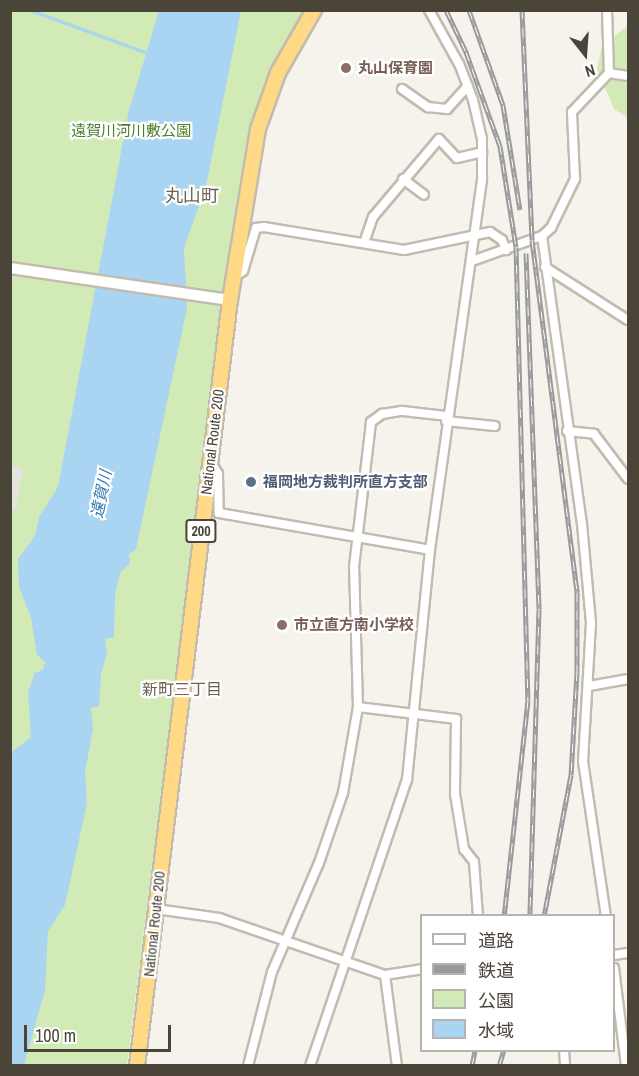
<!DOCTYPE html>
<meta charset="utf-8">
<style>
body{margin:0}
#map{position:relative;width:639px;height:1076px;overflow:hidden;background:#f6f3ec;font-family:"Archivo Narrow","Noto Sans JP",sans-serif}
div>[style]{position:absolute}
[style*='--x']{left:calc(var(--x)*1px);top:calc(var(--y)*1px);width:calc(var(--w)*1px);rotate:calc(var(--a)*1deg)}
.green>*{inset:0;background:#d2eab5}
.parking>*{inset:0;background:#e5e3e0}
.water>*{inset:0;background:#a9d4f2}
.stream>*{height:3px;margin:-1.5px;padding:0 1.5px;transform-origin:1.5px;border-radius:1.5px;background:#a9d4f2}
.roads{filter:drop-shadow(2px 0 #c2bbae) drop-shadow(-2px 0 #c2bbae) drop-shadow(0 2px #c2bbae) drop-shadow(0 -2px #c2bbae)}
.minor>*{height:8px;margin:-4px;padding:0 4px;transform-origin:4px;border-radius:4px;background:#fff}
.tertiary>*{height:10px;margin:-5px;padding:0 5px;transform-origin:5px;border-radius:5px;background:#fff}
.trunk>*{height:14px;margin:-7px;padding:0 7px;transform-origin:7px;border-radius:7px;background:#ffd985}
.rail>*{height:5px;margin-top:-2.5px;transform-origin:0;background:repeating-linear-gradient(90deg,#fff 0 9px,#9a9a9a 0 18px);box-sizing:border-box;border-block:2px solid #9a9a9a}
.dots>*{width:16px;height:16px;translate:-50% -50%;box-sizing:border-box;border:3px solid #fff;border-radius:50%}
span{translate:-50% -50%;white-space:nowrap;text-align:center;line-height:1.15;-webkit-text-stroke:4.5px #fff;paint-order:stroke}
.shield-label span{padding:2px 4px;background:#fff;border:2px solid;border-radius:4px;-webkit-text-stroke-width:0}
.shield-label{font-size:14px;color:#4b4439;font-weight:700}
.education-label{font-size:15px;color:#785e54;font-weight:700}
.left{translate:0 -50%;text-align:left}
.park-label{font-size:15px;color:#4a7f2a}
.street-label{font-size:15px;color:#4b4439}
.service-label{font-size:15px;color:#4e5e75;font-weight:700}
.water-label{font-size:16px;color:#2e7ab2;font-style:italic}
.neighbourhood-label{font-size:16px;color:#6e6250}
.quarter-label{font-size:18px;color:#6e6250}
.frame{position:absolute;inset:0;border:12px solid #4b4439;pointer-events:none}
.legend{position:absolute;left:420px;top:914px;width:195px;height:138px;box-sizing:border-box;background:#fff;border:2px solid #b7b4b0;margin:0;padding:8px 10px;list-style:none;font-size:18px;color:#4b4439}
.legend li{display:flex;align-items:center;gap:12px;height:30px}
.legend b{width:30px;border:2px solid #b7b4b0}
.north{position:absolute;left:555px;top:24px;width:60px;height:60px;-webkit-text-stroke:4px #fff;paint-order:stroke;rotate:163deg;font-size:16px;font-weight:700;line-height:24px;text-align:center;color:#4b4439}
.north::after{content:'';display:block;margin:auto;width:21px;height:27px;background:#4b4439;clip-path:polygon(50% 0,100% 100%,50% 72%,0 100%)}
.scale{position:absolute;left:24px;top:1025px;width:147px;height:27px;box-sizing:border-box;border:3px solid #4b4439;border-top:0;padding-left:8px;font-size:18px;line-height:21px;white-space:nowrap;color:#4b4439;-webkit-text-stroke:4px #fff;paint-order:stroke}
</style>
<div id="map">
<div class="green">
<div style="clip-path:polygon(10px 11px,306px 11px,268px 79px,253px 125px,222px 309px,127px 1065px,11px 1065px)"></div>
<div style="clip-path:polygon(628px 26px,628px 118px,614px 109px,597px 69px,602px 45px)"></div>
</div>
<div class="parking">
<div style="clip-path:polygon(11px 466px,23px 468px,16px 510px,11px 510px)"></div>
</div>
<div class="water">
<div style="clip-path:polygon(159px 11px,241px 11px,206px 186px,184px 248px,187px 308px,136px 549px,129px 554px,130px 563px,120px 573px,115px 596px,114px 637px,105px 639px,107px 653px,101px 674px,99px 706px,91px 708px,93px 729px,85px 772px,87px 803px,65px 905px,48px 931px,45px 990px,24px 1065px,11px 1066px,11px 759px,13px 751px,31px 737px,28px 692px,35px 673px,43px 670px,45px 662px,37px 655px,31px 617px,19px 587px,18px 559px,35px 536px,39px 517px,58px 487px,129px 110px)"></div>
</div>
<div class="stream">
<div style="--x:30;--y:10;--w:128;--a:20.1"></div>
</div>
<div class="roads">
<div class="minor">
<div style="--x:607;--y:10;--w:63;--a:88.2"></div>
<div style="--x:402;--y:89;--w:32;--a:35"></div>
<div style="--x:428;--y:107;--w:19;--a:6"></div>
<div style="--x:447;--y:109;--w:31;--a:-48"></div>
<div style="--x:403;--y:179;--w:26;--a:37"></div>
<div style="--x:542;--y:236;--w:291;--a:82.1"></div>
<div style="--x:582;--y:524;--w:99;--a:84.8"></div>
<div style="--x:591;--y:623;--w:138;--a:93.3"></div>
<div style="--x:583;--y:761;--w:157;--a:81.6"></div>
<div style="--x:364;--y:243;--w:28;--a:-71"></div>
<div style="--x:373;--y:217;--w:102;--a:-49.8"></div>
<div style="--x:439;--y:139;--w:26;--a:47"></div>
<div style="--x:457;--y:158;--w:26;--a:-13"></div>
<div style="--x:472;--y:261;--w:74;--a:-19.7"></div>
<div style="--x:542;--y:236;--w:12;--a:-42"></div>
<div style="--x:551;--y:228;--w:55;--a:-63.9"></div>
<div style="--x:575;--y:179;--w:67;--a:-92.6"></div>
<div style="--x:572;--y:112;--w:54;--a:-46.5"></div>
<div style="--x:609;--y:73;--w:19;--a:9"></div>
<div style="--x:545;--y:267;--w:98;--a:32.6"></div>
<div style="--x:234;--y:277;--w:11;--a:-34"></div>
<div style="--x:243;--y:271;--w:45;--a:-73.2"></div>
<div style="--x:256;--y:228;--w:8;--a:-7"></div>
<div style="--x:264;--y:227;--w:142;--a:9.3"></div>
<div style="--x:404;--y:250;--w:88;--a:-11.8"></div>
<div style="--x:490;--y:232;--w:14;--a:34"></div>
<div style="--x:502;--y:240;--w:11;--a:68"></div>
<div style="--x:446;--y:421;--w:49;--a:5.8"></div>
<div style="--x:567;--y:431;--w:27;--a:6"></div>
<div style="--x:594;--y:434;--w:56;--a:52.9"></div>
<div style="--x:210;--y:461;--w:15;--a:58"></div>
<div style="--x:218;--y:474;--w:39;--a:89"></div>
<div style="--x:219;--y:513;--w:214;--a:9.9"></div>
<div style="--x:589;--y:686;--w:40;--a:-10"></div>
<div style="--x:358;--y:707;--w:99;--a:7"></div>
<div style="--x:456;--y:719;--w:75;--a:90.8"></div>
<div style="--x:455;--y:794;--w:56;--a:80.7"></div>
<div style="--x:464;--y:849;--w:16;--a:52"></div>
<div style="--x:474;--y:862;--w:54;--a:85.8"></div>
<div style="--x:156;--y:909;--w:64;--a:8.1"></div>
<div style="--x:219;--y:918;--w:176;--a:19"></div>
<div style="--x:385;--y:975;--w:37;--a:-9"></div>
<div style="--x:614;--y:955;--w:14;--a:-8"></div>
<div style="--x:614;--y:968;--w:99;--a:83"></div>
<div style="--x:385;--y:975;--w:92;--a:82.5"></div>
<div style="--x:564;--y:1050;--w:16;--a:86"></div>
<div style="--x:248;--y:1066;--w:97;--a:-75.7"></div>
<div style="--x:272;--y:972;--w:119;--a:-66.7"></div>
<div style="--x:319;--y:863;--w:74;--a:-71.1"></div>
<div style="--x:343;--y:793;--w:87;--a:-80.1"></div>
<div style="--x:358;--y:707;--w:140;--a:-91.6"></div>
<div style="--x:354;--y:567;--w:146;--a:-83.3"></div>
<div style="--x:371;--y:422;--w:14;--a:-36"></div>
<div style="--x:382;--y:414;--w:20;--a:-9"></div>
<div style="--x:402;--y:411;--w:45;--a:6.3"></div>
<div style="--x:310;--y:1066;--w:302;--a:-71.3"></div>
<div style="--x:407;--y:780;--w:231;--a:-84.3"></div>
<div style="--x:430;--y:550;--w:375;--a:-82"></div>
<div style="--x:482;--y:179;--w:40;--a:-90"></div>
<div style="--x:482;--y:139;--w:40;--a:-103"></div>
<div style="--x:473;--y:100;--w:39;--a:-111"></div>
<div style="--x:459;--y:64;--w:62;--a:-119.1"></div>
</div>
<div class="tertiary">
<div style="--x:10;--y:268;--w:222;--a:8.3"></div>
</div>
<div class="trunk">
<div style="--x:137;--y:1066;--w:772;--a:-83.08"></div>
<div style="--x:230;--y:300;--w:173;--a:-80.7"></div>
<div style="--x:258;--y:129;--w:59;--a:-70.3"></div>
<div style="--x:278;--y:73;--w:73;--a:-60.3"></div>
</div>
</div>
<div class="rail">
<div style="--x:446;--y:10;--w:47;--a:64.5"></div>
<div style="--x:466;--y:52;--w:100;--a:70.1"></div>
<div style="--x:500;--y:146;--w:102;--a:81"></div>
<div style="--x:516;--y:247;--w:453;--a:88.5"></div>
<div style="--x:528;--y:700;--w:217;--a:96.3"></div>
<div style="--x:469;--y:10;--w:101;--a:70.3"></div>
<div style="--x:503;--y:105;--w:106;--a:80.8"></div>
<div style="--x:522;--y:10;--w:230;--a:87.5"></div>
<div style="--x:532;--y:240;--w:355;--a:82.7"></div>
<div style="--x:577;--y:592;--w:80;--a:90"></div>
<div style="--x:577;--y:672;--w:103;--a:93.3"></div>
<div style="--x:571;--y:775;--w:144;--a:100.8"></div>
<div style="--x:526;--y:253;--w:356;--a:87.9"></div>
<div style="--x:539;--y:609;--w:307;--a:91.7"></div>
<div style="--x:472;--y:1066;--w:16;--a:-79"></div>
<div style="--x:499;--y:1066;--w:17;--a:-73"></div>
</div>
<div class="dots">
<div style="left:346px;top:68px;background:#8d6e63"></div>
<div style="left:251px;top:482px;background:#5c6f8a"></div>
<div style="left:282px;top:625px;background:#8d6e63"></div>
</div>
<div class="shield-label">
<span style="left:201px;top:531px">200</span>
</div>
<div class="education-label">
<span class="left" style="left:358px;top:68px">丸山保育園</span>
<span class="left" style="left:294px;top:625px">市立直方南小学校</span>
</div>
<div class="park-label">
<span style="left:131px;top:131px">遠賀川河川敷公園</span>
</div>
<div class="street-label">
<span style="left:212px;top:442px;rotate:-83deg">National Route 200</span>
<span style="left:154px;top:924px;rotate:-84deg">National Route 200</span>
</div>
<div class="service-label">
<span class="left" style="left:263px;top:482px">福岡地方裁判所直方支部</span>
</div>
<div class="water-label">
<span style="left:101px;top:494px;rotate:-79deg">遠賀川</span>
</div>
<div class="neighbourhood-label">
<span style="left:182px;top:689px">新町三丁目</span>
</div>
<div class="quarter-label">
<span style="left:192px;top:196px">丸山町</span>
</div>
<div class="frame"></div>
<ul class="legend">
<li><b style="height:8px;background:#fff"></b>道路</li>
<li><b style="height:8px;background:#9a9a9a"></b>鉄道</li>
<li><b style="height:16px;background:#d2eab5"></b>公園</li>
<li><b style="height:16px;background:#a9d4f2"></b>水域</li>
</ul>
<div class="north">N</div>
<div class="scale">100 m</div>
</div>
